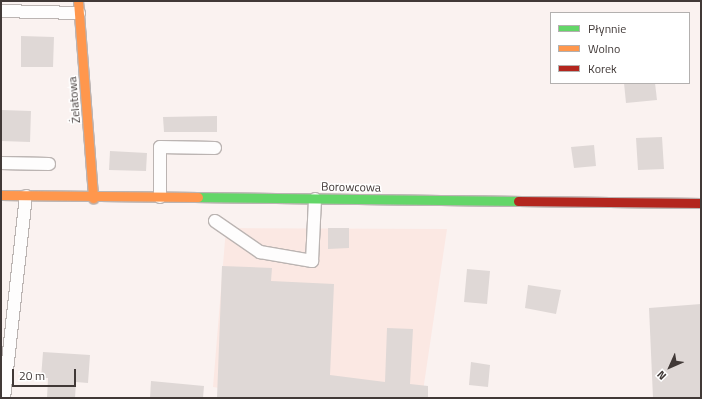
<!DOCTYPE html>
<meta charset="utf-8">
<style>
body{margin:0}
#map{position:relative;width:702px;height:399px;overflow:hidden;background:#faf2f0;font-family:"Titillium Web",sans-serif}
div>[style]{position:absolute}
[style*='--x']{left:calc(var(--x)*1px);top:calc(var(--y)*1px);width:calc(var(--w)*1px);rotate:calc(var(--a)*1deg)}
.built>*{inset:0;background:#fbe8e3}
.building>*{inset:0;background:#dfd8d6}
.roads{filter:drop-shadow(1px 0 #bbb4b2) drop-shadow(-1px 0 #bbb4b2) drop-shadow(0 1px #bbb4b2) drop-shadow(0 -1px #bbb4b2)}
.lane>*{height:12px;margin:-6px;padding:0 6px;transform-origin:6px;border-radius:6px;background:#fefdfd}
.fast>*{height:9px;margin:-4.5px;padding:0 4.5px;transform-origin:4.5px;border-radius:4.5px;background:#63d668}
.slow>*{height:9px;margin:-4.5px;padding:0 4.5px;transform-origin:4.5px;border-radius:4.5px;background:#ff974d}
.jam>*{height:9px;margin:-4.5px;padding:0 4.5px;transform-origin:4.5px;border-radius:4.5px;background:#b3261e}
span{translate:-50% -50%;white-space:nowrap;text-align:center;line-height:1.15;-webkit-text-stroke:3px #fff;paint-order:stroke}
.street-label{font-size:12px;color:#413937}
.frame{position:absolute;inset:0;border:2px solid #413937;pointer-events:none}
.legend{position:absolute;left:550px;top:12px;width:140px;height:72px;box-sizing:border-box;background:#fff;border:1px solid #b3b0af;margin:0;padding:5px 7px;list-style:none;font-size:12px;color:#413937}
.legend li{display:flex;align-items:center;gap:8px;height:20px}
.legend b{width:20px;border:1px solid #b3b0af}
.north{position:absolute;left:650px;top:347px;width:40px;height:40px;-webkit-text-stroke:3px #fff;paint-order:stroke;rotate:225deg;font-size:11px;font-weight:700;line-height:16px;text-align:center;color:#413937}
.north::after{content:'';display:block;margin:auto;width:14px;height:18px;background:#413937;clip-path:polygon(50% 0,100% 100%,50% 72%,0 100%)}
.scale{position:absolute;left:12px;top:369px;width:64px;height:18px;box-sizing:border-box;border:2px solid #413937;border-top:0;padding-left:5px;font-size:12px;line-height:14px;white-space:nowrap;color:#413937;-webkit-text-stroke:3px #fff;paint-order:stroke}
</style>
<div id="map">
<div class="built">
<div style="clip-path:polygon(226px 228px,447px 229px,422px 398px,277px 397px,213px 387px)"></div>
</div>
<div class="building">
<div style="clip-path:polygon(21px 36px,54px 37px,53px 67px,21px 67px)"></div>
<div style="clip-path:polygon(624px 83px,655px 83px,657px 100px,626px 103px)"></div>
<div style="clip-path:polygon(1px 110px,31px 111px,30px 142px,1px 141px)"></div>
<div style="clip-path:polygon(217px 116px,217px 132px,164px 132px,163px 117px)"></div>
<div style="clip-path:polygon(662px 137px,664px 169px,638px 170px,636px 138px)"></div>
<div style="clip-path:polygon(594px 145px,596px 166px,574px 168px,571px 147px)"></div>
<div style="clip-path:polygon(110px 151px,147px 153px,146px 171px,109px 170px)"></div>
<div style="clip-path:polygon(328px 228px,349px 228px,349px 248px,328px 249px)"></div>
<div style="clip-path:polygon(222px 266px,272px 268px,271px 281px,334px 284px,330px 375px,385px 382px,387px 328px,413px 329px,410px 384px,428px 386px,428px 398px,217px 398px)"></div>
<div style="clip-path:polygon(467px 269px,490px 271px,487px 304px,464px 302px)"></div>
<div style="clip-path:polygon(528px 285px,561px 290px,556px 314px,525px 308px)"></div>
<div style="clip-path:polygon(701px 304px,701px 398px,653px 398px,649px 308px)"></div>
<div style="clip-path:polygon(43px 352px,90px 355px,88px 383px,76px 382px,75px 398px,47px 398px,48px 378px,41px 378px)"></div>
<div style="clip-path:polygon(471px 362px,490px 365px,488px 387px,469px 385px)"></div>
<div style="clip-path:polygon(151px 381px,204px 386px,203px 398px,150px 398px)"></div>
</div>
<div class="roads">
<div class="lane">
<div style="--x:1;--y:11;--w:78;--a:1.5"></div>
<div style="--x:1;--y:163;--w:48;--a:1.2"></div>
<div style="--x:160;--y:197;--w:50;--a:-90"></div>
<div style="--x:160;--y:147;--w:55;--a:1"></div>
<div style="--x:215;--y:221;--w:55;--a:34.6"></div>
<div style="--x:260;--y:252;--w:53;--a:9.8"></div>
<div style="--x:312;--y:261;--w:62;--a:-87.2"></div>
<div style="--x:4;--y:398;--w:203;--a:-83.8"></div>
</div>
<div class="fast">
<div style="--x:198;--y:197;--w:320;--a:0.7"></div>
</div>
<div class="slow">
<div style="--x:78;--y:1;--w:198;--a:85.6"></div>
<div style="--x:1;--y:195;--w:197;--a:0.6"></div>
</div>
<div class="jam">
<div style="--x:518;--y:201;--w:183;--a:0.6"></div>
</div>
</div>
<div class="street-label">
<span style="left:74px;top:100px;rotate:-95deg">Żelatowa</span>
<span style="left:351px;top:187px;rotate:1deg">Borowcowa</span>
</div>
<div class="frame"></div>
<ul class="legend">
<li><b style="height:5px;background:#63d668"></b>Płynnie</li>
<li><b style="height:5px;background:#ff974d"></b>Wolno</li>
<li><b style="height:5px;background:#b3261e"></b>Korek</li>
</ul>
<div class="north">N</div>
<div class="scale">20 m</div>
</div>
